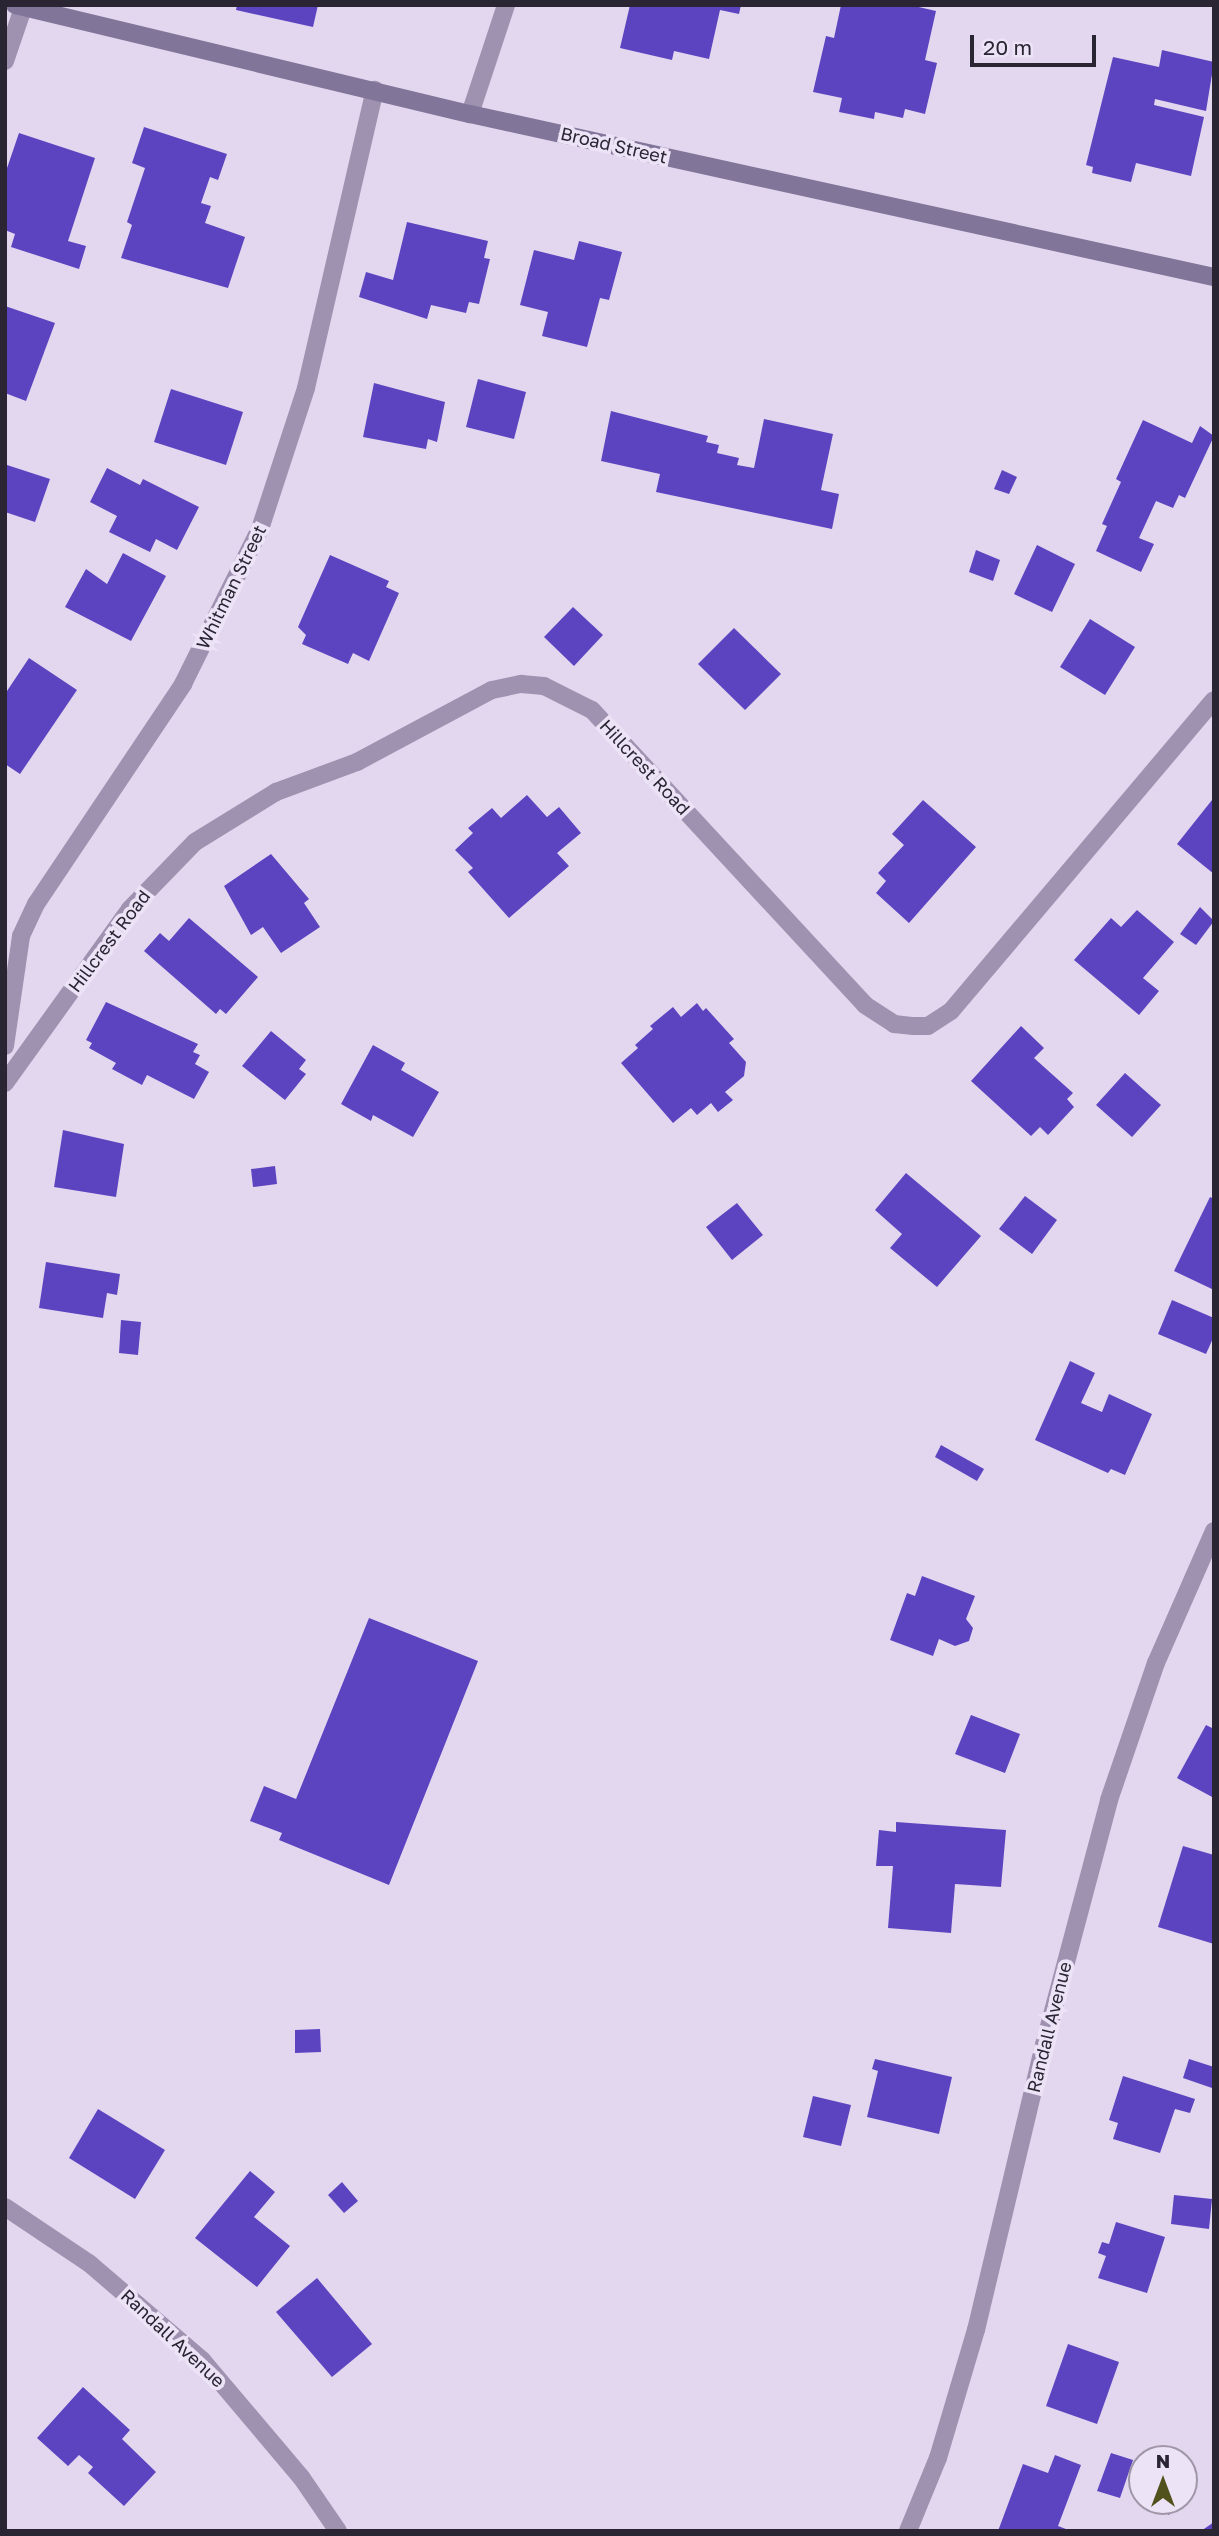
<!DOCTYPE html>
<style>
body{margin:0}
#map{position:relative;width:1219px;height:2536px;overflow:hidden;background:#e3d7ef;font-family:"Golos Text",sans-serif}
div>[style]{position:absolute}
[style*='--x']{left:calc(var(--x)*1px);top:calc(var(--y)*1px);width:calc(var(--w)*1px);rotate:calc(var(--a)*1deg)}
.building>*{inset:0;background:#5c44c0}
.street>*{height:18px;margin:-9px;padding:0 9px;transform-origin:9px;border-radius:9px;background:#9f92b1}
.secondary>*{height:18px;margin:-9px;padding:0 9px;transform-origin:9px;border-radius:9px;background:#81769a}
span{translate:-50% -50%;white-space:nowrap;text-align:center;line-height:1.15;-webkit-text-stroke:7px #ede3f7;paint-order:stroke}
.street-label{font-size:18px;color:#292532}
.frame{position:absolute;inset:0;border:7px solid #292532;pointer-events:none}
.north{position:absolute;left:1128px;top:2445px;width:70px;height:70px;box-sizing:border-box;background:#ede3f7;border:2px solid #9f97a8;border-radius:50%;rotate:0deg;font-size:19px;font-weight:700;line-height:28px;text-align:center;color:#292532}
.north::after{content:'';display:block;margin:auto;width:24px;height:32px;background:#50511d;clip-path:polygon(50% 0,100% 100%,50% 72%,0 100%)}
.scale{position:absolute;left:970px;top:35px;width:126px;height:32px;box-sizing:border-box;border:4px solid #292532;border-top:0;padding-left:9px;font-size:21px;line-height:24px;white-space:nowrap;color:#292532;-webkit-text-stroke:5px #ede3f7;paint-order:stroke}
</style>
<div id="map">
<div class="building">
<div style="clip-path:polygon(237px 5px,318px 5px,313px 27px,236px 10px)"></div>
<div style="clip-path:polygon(630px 5px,741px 5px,739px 14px,720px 10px,709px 59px,674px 51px,672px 60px,620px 48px)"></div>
<div style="clip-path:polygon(841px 5px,910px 5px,936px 11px,925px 60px,937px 63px,925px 114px,905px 109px,903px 118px,875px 112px,874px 119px,839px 112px,842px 98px,813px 92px,826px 36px,834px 38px)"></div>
<div style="clip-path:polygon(1162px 50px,1214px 62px,1206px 111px,1155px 99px,1154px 105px,1204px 117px,1191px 176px,1136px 163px,1131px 182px,1092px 173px,1093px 167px,1086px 165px,1113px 57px,1159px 67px)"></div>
<div style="clip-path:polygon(144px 127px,227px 154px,218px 180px,210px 177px,201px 203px,211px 206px,205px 223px,245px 237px,228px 288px,121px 258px,132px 225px,127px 222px,145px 168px,132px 163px)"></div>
<div style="clip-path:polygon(19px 133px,95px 158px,68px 241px,86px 246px,79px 269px,11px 247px,15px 234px,5px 230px,5px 174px)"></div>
<div style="clip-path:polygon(407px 222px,488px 241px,484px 258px,490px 259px,479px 304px,469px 302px,466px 313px,431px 305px,427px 319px,359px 297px,366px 272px,393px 280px)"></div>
<div style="clip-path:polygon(579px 241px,622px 252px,609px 300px,600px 298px,587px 347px,542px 336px,548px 312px,520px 305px,534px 250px,574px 260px)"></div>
<div style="clip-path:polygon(5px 306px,55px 323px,26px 401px,5px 393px)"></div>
<div style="clip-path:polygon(478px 379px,526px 392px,514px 439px,466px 427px)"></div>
<div style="clip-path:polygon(374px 383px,445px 402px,437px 442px,428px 439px,426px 449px,363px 437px)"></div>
<div style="clip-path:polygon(171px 389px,243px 412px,226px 465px,154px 442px)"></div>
<div style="clip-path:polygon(611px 411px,708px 436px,706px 442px,719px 445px,717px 453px,739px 458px,737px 465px,754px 468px,764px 419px,833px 434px,821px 490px,839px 494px,832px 529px,656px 492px,660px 474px,601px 461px)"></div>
<div style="clip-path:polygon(1143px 420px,1192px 443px,1200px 426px,1214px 436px,1185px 498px,1179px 495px,1173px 508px,1156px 501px,1139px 538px,1154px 544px,1141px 572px,1096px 551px,1107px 526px,1102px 524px,1121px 482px,1116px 479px)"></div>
<div style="clip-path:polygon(7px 465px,50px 479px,35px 522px,5px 512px)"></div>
<div style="clip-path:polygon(107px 468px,140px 485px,143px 479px,199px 507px,177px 550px,156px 539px,150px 552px,109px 532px,117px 516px,90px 502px)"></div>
<div style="clip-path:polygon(1002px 470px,1017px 477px,1009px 494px,994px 489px)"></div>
<div style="clip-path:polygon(1037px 545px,1075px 564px,1052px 612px,1014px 594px)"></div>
<div style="clip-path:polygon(976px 550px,1000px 560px,993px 581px,969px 572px)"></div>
<div style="clip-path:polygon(123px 553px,166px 576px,131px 641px,65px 607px,86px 569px,107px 584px)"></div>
<div style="clip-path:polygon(330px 555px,389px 581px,386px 587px,399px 593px,369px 661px,353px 653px,348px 664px,302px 644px,306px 635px,298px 627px)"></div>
<div style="clip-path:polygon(573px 607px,603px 635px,574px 666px,544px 637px)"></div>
<div style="clip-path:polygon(1090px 619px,1135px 647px,1105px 695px,1060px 667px)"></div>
<div style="clip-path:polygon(734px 628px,781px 674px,745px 710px,698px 664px)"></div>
<div style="clip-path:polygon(29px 658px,77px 690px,20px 774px,5px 764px,5px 694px)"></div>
<div style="clip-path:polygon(527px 795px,547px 817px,559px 807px,581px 833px,557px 853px,569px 866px,509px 918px,468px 872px,473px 868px,455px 850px,473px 833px,468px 828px,492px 808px,501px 818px)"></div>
<div style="clip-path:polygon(923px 800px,976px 847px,909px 923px,876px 893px,886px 881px,878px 873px,904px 845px,892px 834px)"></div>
<div style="clip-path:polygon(1212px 800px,1214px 802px,1214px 874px,1177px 844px)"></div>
<div style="clip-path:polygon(271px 854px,309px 899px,304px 903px,320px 927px,281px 953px,263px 927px,251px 935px,224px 886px)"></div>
<div style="clip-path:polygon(1200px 907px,1214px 921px,1196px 945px,1180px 934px)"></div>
<div style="clip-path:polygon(1137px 910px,1174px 942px,1143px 978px,1159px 991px,1139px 1015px,1074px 960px,1111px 918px,1121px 927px)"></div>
<div style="clip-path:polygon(189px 918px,258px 977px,226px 1014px,220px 1009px,216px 1014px,144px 951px,160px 933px,169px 941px)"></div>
<div style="clip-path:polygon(106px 1002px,198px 1044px,193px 1052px,200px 1055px,195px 1064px,209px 1072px,194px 1099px,147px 1075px,142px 1085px,112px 1069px,116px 1063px,89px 1048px,92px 1043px,86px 1040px)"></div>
<div style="clip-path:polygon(697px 1003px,703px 1011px,706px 1008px,734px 1039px,729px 1043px,746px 1062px,744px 1076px,725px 1092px,733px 1100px,718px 1112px,711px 1103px,697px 1115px,691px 1108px,673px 1123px,621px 1063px,638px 1048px,635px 1045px,653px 1029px,650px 1026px,673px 1007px,681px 1017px)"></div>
<div style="clip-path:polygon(1021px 1026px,1044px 1048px,1034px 1058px,1073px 1093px,1067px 1099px,1074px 1107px,1048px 1135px,1040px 1127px,1031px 1136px,971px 1081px)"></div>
<div style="clip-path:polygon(271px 1031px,306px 1060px,299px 1069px,306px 1074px,285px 1100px,242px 1066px)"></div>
<div style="clip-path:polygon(373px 1045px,405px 1063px,401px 1070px,439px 1092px,413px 1137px,373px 1115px,371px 1121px,341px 1104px)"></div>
<div style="clip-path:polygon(1125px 1073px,1161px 1105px,1132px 1137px,1096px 1105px)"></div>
<div style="clip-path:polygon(63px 1130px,124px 1144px,116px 1197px,54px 1187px)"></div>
<div style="clip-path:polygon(275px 1166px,277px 1184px,253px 1187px,251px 1169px)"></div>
<div style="clip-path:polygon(906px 1173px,981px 1236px,937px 1287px,890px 1248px,902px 1234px,875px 1210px)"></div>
<div style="clip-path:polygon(1025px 1196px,1057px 1220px,1032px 1254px,999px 1229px)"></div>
<div style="clip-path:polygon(1210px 1197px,1214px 1199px,1214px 1290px,1174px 1271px)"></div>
<div style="clip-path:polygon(737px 1203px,763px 1235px,732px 1260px,706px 1227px)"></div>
<div style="clip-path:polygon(46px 1262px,120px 1274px,117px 1295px,107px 1293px,103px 1318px,39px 1308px)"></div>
<div style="clip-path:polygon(1172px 1300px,1214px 1318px,1214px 1336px,1206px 1354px,1158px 1334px)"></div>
<div style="clip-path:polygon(121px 1320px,141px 1322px,138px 1355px,119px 1353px)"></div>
<div style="clip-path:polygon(1070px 1361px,1095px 1373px,1081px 1403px,1102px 1412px,1109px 1394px,1152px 1414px,1125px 1475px,1111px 1469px,1108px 1473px,1035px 1440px)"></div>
<div style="clip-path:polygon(941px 1445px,984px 1469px,977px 1481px,935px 1457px)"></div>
<div style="clip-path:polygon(922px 1576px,975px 1596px,966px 1619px,973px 1628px,969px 1641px,955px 1646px,939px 1639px,933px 1656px,890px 1640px,907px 1593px,915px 1596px)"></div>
<div style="clip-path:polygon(369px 1618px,478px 1661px,389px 1885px,279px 1840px,282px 1833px,250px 1821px,264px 1786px,296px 1799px)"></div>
<div style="clip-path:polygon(971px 1715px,1020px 1734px,1005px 1773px,955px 1754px)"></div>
<div style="clip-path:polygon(1206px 1725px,1214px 1729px,1214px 1798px,1177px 1778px)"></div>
<div style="clip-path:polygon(896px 1822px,1006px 1830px,1001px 1887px,955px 1884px,951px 1933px,888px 1928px,893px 1866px,876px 1866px,879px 1830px,896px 1832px)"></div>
<div style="clip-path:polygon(1183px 1846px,1214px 1855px,1214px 1944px,1158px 1927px)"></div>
<div style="clip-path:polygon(320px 2029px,321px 2052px,295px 2053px,295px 2030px)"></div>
<div style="clip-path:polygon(875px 2059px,952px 2077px,939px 2134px,867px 2117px,878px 2071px,872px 2069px)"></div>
<div style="clip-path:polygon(1189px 2059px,1214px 2067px,1212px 2088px,1183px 2078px)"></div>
<div style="clip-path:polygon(1123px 2076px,1195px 2099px,1190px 2113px,1175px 2109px,1160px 2153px,1113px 2139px,1118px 2123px,1109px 2120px)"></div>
<div style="clip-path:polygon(813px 2096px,851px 2105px,841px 2146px,803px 2137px)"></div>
<div style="clip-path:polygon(98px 2109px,165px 2150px,135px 2199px,69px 2158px)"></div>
<div style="clip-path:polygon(250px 2171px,275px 2192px,254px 2217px,290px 2246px,257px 2287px,195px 2238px)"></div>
<div style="clip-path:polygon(342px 2182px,358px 2201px,344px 2213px,328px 2195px)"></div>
<div style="clip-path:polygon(1174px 2195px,1212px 2199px,1209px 2229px,1171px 2224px)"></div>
<div style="clip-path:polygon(1116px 2222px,1165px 2237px,1147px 2293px,1098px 2278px,1106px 2256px,1098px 2253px,1102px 2242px,1109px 2244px)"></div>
<div style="clip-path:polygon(317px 2278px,372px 2344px,332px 2377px,276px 2312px)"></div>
<div style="clip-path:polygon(1068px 2344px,1119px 2362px,1097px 2424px,1046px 2406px)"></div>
<div style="clip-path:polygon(83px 2387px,130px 2430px,122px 2439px,156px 2472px,124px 2506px,88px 2473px,93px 2467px,79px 2455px,68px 2466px,37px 2438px)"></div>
<div style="clip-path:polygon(1111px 2453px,1133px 2460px,1120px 2498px,1097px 2491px)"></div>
<div style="clip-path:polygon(1055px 2455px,1081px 2465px,1058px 2526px,1071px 2531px,998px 2531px,1023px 2464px,1048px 2473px)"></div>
<div style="clip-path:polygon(1147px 2501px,1176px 2501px,1169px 2515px)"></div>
<div style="clip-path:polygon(1214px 2522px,1214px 2531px,1201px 2531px)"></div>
</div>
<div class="street">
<div style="--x:5;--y:61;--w:56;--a:-71.2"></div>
<div style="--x:470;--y:114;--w:115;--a:-71.7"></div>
<div style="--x:5;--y:1046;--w:111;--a:-81.7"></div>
<div style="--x:21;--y:936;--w:35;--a:-65"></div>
<div style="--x:36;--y:904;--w:265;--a:-56.2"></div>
<div style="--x:183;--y:684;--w:173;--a:-63.6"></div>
<div style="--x:260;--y:529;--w:148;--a:-71.9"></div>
<div style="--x:306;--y:388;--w:306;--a:-77"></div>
<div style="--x:5;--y:1083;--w:214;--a:-54.3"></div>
<div style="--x:130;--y:909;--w:93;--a:-45.9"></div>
<div style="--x:195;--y:842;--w:95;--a:-31.7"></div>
<div style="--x:276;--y:792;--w:86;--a:-20.3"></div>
<div style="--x:357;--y:762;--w:153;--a:-28.1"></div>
<div style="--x:492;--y:690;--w:30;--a:-12"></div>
<div style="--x:521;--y:684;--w:23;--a:5"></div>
<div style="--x:544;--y:686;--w:54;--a:26.6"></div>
<div style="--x:592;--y:710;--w:402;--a:47.2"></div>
<div style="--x:865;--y:1005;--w:35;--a:33"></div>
<div style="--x:894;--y:1024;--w:20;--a:6"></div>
<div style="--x:914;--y:1026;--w:14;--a:0"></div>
<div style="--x:928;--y:1026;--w:27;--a:-33"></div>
<div style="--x:951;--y:1011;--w:407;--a:-49.8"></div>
<div style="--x:5;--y:2207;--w:102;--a:33.8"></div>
<div style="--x:90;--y:2264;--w:148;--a:40.6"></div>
<div style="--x:202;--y:2360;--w:153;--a:49.8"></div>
<div style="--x:301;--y:2477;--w:65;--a:55.6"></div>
<div style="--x:908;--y:2531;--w:79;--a:-67.7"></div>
<div style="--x:938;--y:2458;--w:134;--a:-73.5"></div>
<div style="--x:976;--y:2330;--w:293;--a:-76.6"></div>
<div style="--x:1044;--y:2045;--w:253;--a:-75.1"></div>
<div style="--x:1109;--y:1800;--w:145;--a:-71.1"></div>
<div style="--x:1156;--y:1663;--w:144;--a:-66.3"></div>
</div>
<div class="secondary">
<div style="--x:15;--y:5;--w:468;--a:13.5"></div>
<div style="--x:470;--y:114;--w:762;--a:12.36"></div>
</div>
<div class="street-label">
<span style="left:614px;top:145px;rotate:13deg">Broad Street</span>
<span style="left:231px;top:587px;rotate:-64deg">Whitman Street</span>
<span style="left:645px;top:767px;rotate:47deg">Hillcrest Road</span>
<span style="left:109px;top:941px;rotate:-53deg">Hillcrest Road</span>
<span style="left:1049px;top:2027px;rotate:-76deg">Randall Avenue</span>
<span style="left:173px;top:2338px;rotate:43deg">Randall Avenue</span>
</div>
<div class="frame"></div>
<div class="north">N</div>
<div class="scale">20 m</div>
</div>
